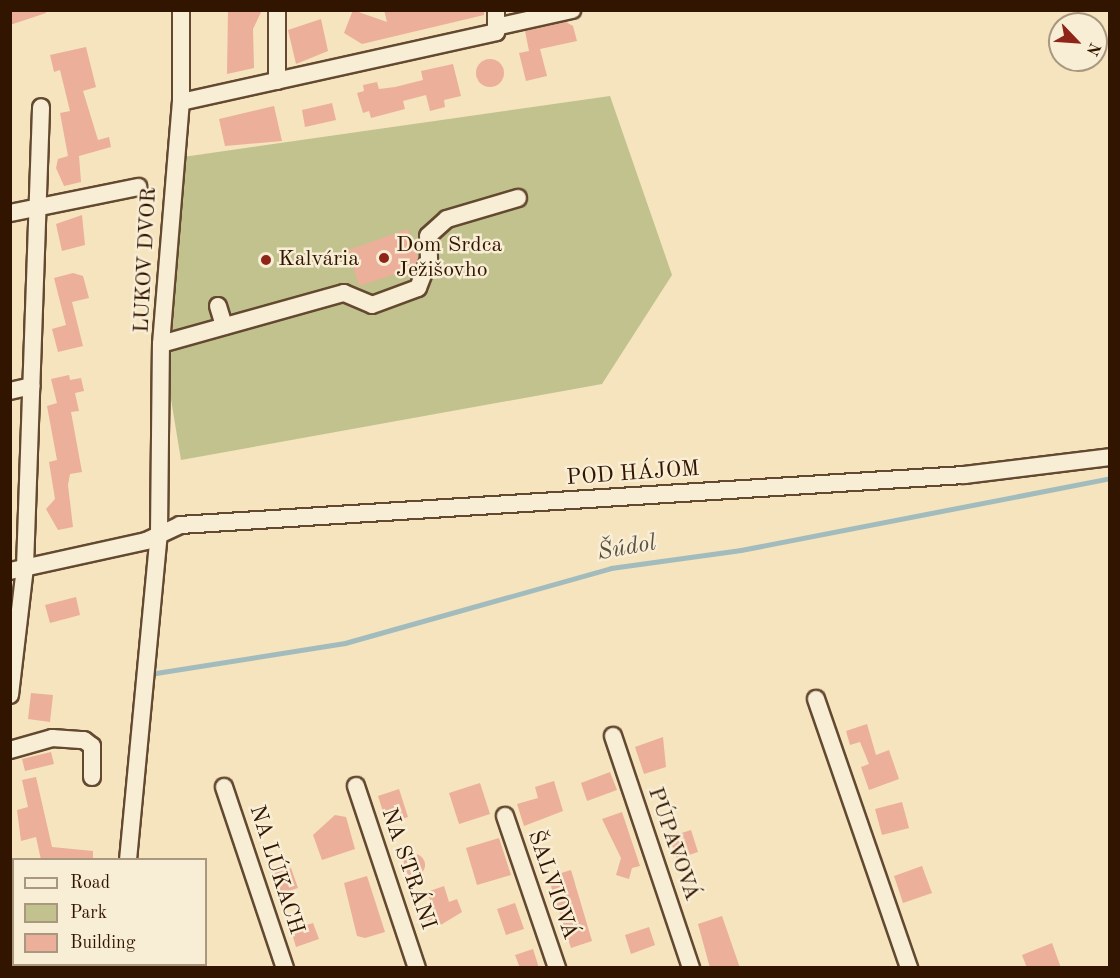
<!DOCTYPE html>
<meta charset="utf-8">
<style>
body{margin:0}
#map{position:relative;width:1120px;height:978px;overflow:hidden;background:#f5e4be;font-family:"Old Standard TT",serif}
div>[style]{position:absolute}
[style*='--x']{left:calc(var(--x)*1px);top:calc(var(--y)*1px);width:calc(var(--w)*1px);rotate:calc(var(--a)*1deg)}
.green>*{inset:0;background:#c1c28e}
.stream>*{height:4.5px;margin:-2.25px;padding:0 2.25px;transform-origin:2.25px;border-radius:2.25px;background:#a2bcbd}
.building>*{inset:0;background:#ebaf9a}
.round{border-radius:50%}
.roads{filter:drop-shadow(2px 0 #634930) drop-shadow(-2px 0 #634930) drop-shadow(0 2px #634930) drop-shadow(0 -2px #634930)}
.minor>*{height:16px;margin:-8px;padding:0 8px;transform-origin:8px;border-radius:8px;background:#f8edd5}
.dots>*{width:16px;height:16px;translate:-50% -50%;box-sizing:border-box;border:3px solid #f8edd5;border-radius:50%}
span{translate:-50% -50%;white-space:nowrap;text-align:center;line-height:1.15;-webkit-text-stroke:5px #f8edd5;paint-order:stroke}
.poi-label{font-size:22px;color:#321500}
.left{translate:0 -50%;text-align:left}
.street-label{font-size:22px;color:#321500}
.water-label{font-size:24px;color:#594f42;font-style:italic}
.frame{position:absolute;inset:0;border:12px solid #321500;pointer-events:none}
.legend{position:absolute;left:12px;top:858px;width:195px;height:108px;box-sizing:border-box;background:#f8edd5;border:2px solid #a99780;margin:0;padding:8px 10px;list-style:none;font-size:18px;color:#321500}
.legend li{display:flex;align-items:center;gap:12px;height:30px}
.legend b{width:30px;border:2px solid #a99780}
.north{position:absolute;left:1048px;top:12px;width:60px;height:60px;box-sizing:border-box;background:#f8edd5;border:2px solid #a99780;border-radius:50%;rotate:115deg;font-size:16px;font-weight:700;line-height:24px;text-align:center;color:#321500}
.north::after{content:'';display:block;margin:auto;width:21px;height:27px;background:#8f2418;clip-path:polygon(50% 0,100% 100%,50% 72%,0 100%)}
</style>
<div id="map">
<div class="green">
<div style="clip-path:polygon(610px 96px,672px 275px,602px 384px,181px 460px,169px 387px,183px 157px)"></div>
</div>
<div class="stream">
<div style="--x:156;--y:673;--w:191;--a:-9"></div>
<div style="--x:345;--y:643;--w:276;--a:-15.7"></div>
<div style="--x:611;--y:568;--w:131;--a:-7.9"></div>
<div style="--x:741;--y:550;--w:376;--a:-11"></div>
</div>
<div class="building">
<div style="clip-path:polygon(10px 10px,46px 10px,46px 13px,10px 25px)"></div>
<div style="clip-path:polygon(228px 10px,262px 10px,253px 29px,254px 68px,227px 74px)"></div>
<div style="clip-path:polygon(353px 10px,387px 22px,384px 10px,484px 10px,484px 15px,362px 44px,344px 33px)"></div>
<div style="clip-path:polygon(321px 19px,328px 51px,296px 64px,288px 30px)"></div>
<div style="clip-path:polygon(566px 22px,573px 26px,577px 41px,540px 49px,547px 76px,526px 81px,519px 53px,529px 51px,525px 31px)"></div>
<div style="clip-path:polygon(86px 47px,96px 87px,83px 91px,98px 140px,109px 137px,111px 147px,79px 156px,81px 182px,64px 186px,56px 168px,58px 159px,68px 156px,60px 113px,70px 111px,60px 70px,54px 72px,50px 55px)"></div>
<div class="round" style="left:476px;top:59px;width:28px;height:28px"></div>
<div style="clip-path:polygon(453px 64px,461px 96px,444px 100px,445px 107px,430px 111px,426px 95px,403px 101px,405px 109px,371px 118px,369px 111px,363px 113px,357px 93px,364px 91px,363px 85px,377px 82px,379px 89px,395px 87px,423px 80px,421px 71px)"></div>
<div style="clip-path:polygon(332px 103px,336px 120px,305px 127px,302px 110px)"></div>
<div style="clip-path:polygon(274px 106px,282px 141px,225px 146px,219px 119px)"></div>
<div style="clip-path:polygon(82px 215px,85px 245px,62px 251px,56px 224px)"></div>
<div style="clip-path:polygon(408px 229px,418px 258px,414px 268px,359px 286px,348px 250px)"></div>
<div style="clip-path:polygon(73px 273px,83px 276px,89px 298px,72px 302px,83px 346px,58px 352px,52px 329px,66px 325px,54px 278px)"></div>
<div style="clip-path:polygon(69px 375px,70px 380px,81px 378px,84px 391px,75px 393px,79px 411px,71px 412px,82px 472px,70px 474px,68px 485px,73px 527px,58px 530px,46px 509px,55px 499px,49px 462px,57px 460px,47px 406px,57px 403px,51px 379px)"></div>
<div style="clip-path:polygon(76px 597px,80px 615px,50px 623px,45px 605px)"></div>
<div style="clip-path:polygon(31px 693px,53px 695px,50px 722px,28px 719px)"></div>
<div style="clip-path:polygon(867px 724px,876px 755px,889px 750px,899px 779px,869px 790px,861px 767px,869px 764px,860px 742px,850px 745px,846px 731px)"></div>
<div style="clip-path:polygon(663px 737px,666px 767px,644px 774px,635px 747px)"></div>
<div style="clip-path:polygon(51px 752px,54px 764px,25px 771px,22px 759px)"></div>
<div style="clip-path:polygon(610px 772px,617px 790px,587px 801px,581px 783px)"></div>
<div style="clip-path:polygon(36px 777px,52px 847px,93px 851px,93px 860px,41px 860px,36px 837px,21px 841px,17px 810px,28px 807px,22px 780px)"></div>
<div style="clip-path:polygon(554px 781px,563px 811px,524px 826px,517px 804px,538px 798px,535px 787px)"></div>
<div style="clip-path:polygon(480px 783px,490px 814px,459px 824px,449px 793px)"></div>
<div style="clip-path:polygon(399px 789px,408px 817px,387px 824px,378px 796px)"></div>
<div style="clip-path:polygon(902px 802px,909px 828px,882px 835px,875px 809px)"></div>
<div style="clip-path:polygon(622px 812px,640px 866px,632px 868px,629px 879px,616px 875px,621px 858px,602px 819px)"></div>
<div style="clip-path:polygon(335px 815px,346px 817px,355px 849px,322px 860px,313px 835px)"></div>
<div style="clip-path:polygon(691px 830px,698px 852px,677px 859px,669px 837px)"></div>
<div style="clip-path:polygon(499px 838px,511px 875px,477px 885px,466px 848px)"></div>
<div class="round" style="left:403px;top:854px;width:22px;height:22px"></div>
<div style="clip-path:polygon(922px 866px,932px 893px,903px 903px,894px 876px)"></div>
<div style="clip-path:polygon(291px 868px,298px 888px,279px 894px,272px 874px)"></div>
<div style="clip-path:polygon(571px 870px,592px 941px,571px 948px,548px 877px)"></div>
<div style="clip-path:polygon(367px 876px,385px 932px,365px 938px,357px 936px,344px 883px)"></div>
<div style="clip-path:polygon(444px 886px,449px 902px,457px 899px,462px 912px,439px 926px,437px 920px,429px 923px,424px 910px,433px 907px,427px 892px)"></div>
<div style="clip-path:polygon(515px 903px,524px 929px,506px 935px,497px 909px)"></div>
<div style="clip-path:polygon(722px 916px,740px 968px,710px 968px,698px 924px)"></div>
<div style="clip-path:polygon(313px 923px,319px 939px,296px 947px,291px 930px)"></div>
<div style="clip-path:polygon(649px 927px,655px 945px,631px 954px,625px 935px)"></div>
<div style="clip-path:polygon(1052px 943px,1061px 968px,1027px 968px,1022px 955px)"></div>
<div style="clip-path:polygon(533px 949px,539px 968px,520px 968px,515px 955px)"></div>
</div>
<div class="roads">
<div class="minor">
<div style="--x:500;--y:26;--w:74;--a:-12.5"></div>
<div style="--x:277;--y:81;--w:71;--a:-90"></div>
<div style="--x:181;--y:102;--w:323;--a:-12.5"></div>
<div style="--x:496;--y:32;--w:22;--a:-90"></div>
<div style="--x:10;--y:213;--w:131;--a:-11.5"></div>
<div style="--x:218;--y:306;--w:21;--a:73"></div>
<div style="--x:161;--y:344;--w:190;--a:-15.6"></div>
<div style="--x:344;--y:293;--w:30;--a:23"></div>
<div style="--x:372;--y:305;--w:49;--a:-20.3"></div>
<div style="--x:418;--y:288;--w:31;--a:-69"></div>
<div style="--x:429;--y:259;--w:23;--a:-92"></div>
<div style="--x:428;--y:236;--w:25;--a:-42"></div>
<div style="--x:447;--y:219;--w:74;--a:-16.5"></div>
<div style="--x:10;--y:391;--w:22;--a:-13"></div>
<div style="--x:10;--y:571;--w:139;--a:-12.4"></div>
<div style="--x:146;--y:541;--w:38;--a:-25"></div>
<div style="--x:180;--y:525;--w:786;--a:-3.65"></div>
<div style="--x:964;--y:475;--w:147;--a:-7"></div>
<div style="--x:10;--y:695;--w:129;--a:-83.3"></div>
<div style="--x:25;--y:567;--w:460;--a:-88"></div>
<div style="--x:816;--y:699;--w:285;--a:70.9"></div>
<div style="--x:613;--y:736;--w:245;--a:71.4"></div>
<div style="--x:10;--y:750;--w:44;--a:-15.9"></div>
<div style="--x:52;--y:738;--w:32;--a:4"></div>
<div style="--x:84;--y:740;--w:10;--a:37"></div>
<div style="--x:92;--y:746;--w:31;--a:90"></div>
<div style="--x:356;--y:786;--w:192;--a:71.5"></div>
<div style="--x:224;--y:787;--w:191;--a:71.4"></div>
<div style="--x:505;--y:816;--w:161;--a:71.1"></div>
<div style="--x:128;--y:860;--w:329;--a:-84.6"></div>
<div style="--x:159;--y:532;--w:188;--a:-89.4"></div>
<div style="--x:161;--y:344;--w:243;--a:-85.3"></div>
<div style="--x:181;--y:102;--w:92;--a:-90"></div>
<div style="--x:10;--y:925;--w:4;--a:0"></div>
<div style="--x:118;--y:968;--w:4;--a:-90"></div>
</div>
</div>
<div class="dots">
<div style="left:384px;top:258px;background:#8f2418"></div>
<div style="left:266px;top:260px;background:#8f2418"></div>
</div>
<div class="poi-label">
<span class="left" style="left:396px;top:258px">Dom Srdca<br>Ježišovho</span>
<span class="left" style="left:278px;top:260px">Kalvária</span>
</div>
<div class="street-label">
<span style="left:146px;top:260px;rotate:-87deg">LUKOV DVOR</span>
<span style="left:633px;top:474px;rotate:-4deg">POD HÁJOM</span>
<span style="left:673px;top:844px;rotate:71deg">PÚPAVOVÁ</span>
<span style="left:408px;top:869px;rotate:71deg">NA STRÁNI</span>
<span style="left:276px;top:870px;rotate:72deg">NA LÚKACH</span>
<span style="left:552px;top:885px;rotate:71deg">ŠALVIOVÁ</span>
</div>
<div class="water-label">
<span style="left:627px;top:549px;rotate:-10deg">Šúdol</span>
</div>
<div class="frame"></div>
<ul class="legend">
<li><b style="height:8px;background:#f8edd5"></b>Road</li>
<li><b style="height:16px;background:#c1c28e"></b>Park</li>
<li><b style="height:16px;background:#ebaf9a"></b>Building</li>
</ul>
<div class="north">N</div>
</div>
